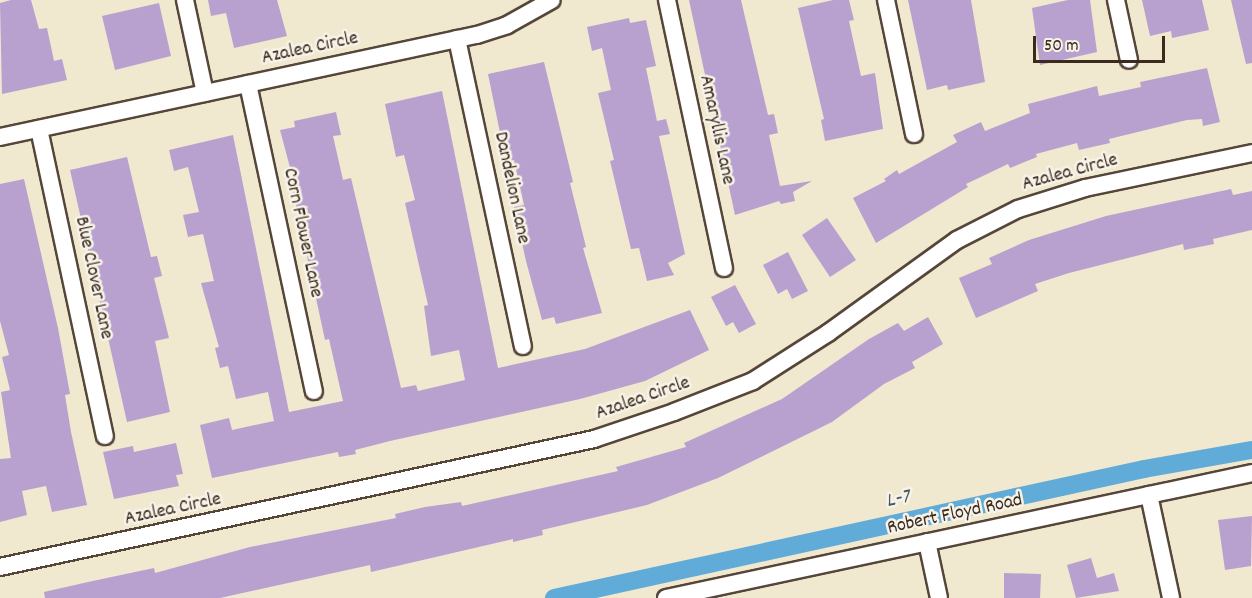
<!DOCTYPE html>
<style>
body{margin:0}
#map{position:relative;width:1252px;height:598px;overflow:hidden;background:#f0e8cf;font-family:Dekko,sans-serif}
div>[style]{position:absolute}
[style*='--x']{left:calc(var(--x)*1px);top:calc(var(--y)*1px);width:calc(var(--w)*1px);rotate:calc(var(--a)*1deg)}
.canal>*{height:18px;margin:-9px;padding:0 9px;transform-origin:9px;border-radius:9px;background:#60abd8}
.building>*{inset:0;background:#b8a1cf}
.roads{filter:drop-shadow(2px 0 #564639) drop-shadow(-2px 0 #564639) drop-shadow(0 2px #564639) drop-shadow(0 -2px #564639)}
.minor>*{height:16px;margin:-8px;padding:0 8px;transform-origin:8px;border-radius:8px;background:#fff}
span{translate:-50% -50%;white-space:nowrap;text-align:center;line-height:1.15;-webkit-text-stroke:5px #f7f3e8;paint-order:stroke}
.street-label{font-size:20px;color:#3b2a1e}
.water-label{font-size:21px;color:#48575f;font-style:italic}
.scale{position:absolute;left:1033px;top:36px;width:132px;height:27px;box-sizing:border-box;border:3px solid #3b2a1e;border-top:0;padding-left:8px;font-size:18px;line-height:21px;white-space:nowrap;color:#3b2a1e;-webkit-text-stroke:4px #f7f3e8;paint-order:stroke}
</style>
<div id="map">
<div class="canal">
<div style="--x:554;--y:598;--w:604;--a:-12.33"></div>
<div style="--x:1144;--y:469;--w:110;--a:-10"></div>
</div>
<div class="building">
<div style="clip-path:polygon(11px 0,31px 0,39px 29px,47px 28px,54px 61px,62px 59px,67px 80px,2px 94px,0 3px)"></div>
<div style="clip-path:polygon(208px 0,277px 0,287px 36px,234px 48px,226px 13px,211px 16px)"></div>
<div style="clip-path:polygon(689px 0,741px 0,768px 115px,774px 114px,778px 133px,769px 135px,780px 186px,812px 181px,793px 192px,795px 201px,781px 204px,779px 201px,735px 215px)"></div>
<div style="clip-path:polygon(833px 0,849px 0,854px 20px,849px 21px,861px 76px,875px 73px,883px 129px,825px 141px,821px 120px,824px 119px,798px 8px)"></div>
<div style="clip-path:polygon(908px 0,971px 0,985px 82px,948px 90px,947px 85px,927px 90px)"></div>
<div style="clip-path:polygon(1068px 0,1090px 0,1097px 52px,1040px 65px,1032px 8px)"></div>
<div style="clip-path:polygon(1142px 0,1202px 0,1209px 30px,1172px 38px,1171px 31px,1150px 36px)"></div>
<div style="clip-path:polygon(1231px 0,1252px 0,1252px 63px,1246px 64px)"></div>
<div style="clip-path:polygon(159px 3px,171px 56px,115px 70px,102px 16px)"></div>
<div style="clip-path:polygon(629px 18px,630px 23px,646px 20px,656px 66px,646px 68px,657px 121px,666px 119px,670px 134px,659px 136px,685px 254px,668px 263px,674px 275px,647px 281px,639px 248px,631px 249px,610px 161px,614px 160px,598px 93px,611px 90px,602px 48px,592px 51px,587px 27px)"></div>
<div style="clip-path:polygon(544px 62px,573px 182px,570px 183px,586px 247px,583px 248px,602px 313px,556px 324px,554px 317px,542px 320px,526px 261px,514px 207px,524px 205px,514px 160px,506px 162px,488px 74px)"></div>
<div style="clip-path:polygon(1207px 68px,1220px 122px,1203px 126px,1202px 119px,1187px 120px,1109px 139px,1110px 143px,1079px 150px,1077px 143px,1036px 154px,1037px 157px,1010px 168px,1008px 164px,966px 184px,968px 187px,876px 243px,853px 198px,886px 181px,884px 179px,897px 170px,899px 174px,957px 142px,953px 135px,981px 122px,985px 131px,1030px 113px,1028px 104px,1097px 86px,1099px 96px,1141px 87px,1140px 82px)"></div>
<div style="clip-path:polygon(442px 91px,498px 368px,585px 349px,690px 310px,709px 350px,645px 381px,580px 399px,390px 441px,355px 450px,356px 454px,339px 457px,338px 452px,212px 478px,200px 425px,229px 418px,232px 430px,274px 421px,268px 392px,236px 399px,228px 366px,220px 368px,215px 348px,219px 347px,201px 283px,214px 281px,203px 234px,188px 237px,183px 215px,199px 212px,188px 167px,174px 171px,169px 150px,233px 135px,289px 412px,343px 401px,329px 339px,325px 340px,293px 191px,296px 190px,280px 130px,295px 127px,294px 121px,336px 112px,341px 135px,333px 136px,343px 180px,351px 178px,401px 388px,416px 385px,418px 391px,465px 380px,459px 350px,431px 356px,424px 306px,428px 305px,405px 203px,415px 200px,404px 155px,396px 157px,385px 104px)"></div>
<div style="clip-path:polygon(127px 157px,151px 257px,157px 256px,162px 276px,154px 278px,169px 338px,155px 341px,170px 412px,127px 422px,70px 170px)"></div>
<div style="clip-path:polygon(24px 179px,58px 328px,70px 394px,65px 395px,71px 432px,87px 505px,52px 512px,46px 486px,22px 491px,27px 515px,0 522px,0 459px,11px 458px,1px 392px,10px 390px,2px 357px,9px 355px,0 321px,0 184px)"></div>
<div style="clip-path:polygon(1231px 189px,1233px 195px,1252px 191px,1252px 230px,1213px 239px,1214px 244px,1184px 250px,1183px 244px,1069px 273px,1035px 284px,1038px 291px,976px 318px,959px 278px,992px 264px,989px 258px,1029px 240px,1106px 216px)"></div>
<div style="clip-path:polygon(827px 218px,856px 260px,830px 277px,802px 235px)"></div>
<div style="clip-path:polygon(788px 252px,808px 291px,792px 299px,787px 289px,778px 294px,763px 265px)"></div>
<div style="clip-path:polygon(735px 285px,756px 324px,739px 333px,733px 322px,726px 326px,711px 297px)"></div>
<div style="clip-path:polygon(928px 317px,943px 344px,912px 362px,915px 368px,884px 384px,832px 422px,718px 478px,647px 505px,542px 530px,543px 535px,513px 542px,513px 539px,371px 572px,370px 565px,220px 598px,45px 598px,44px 592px,88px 582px,154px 568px,155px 573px,250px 547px,396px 518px,395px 514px,425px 507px,461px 502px,462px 506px,618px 471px,616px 467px,686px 447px,684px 443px,782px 399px,869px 339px,898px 323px,904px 331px)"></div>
<div style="clip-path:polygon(176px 443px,183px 474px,176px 475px,179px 486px,114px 499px,103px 452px,133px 446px,134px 452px)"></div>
<div style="clip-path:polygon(1252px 516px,1251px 566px,1225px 570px,1218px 520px)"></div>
<div style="clip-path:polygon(1091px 558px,1097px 578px,1114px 573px,1119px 591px,1076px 598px,1067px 565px)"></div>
<div style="clip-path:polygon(1004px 573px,1041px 574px,1040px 598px,1004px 598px)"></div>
</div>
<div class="roads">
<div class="minor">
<div style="--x:185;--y:0;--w:95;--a:77.9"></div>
<div style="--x:667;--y:0;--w:274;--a:78"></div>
<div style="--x:886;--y:0;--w:137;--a:78.2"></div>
<div style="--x:1116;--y:0;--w:61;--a:77.8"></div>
<div style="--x:457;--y:39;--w:314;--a:77.9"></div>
<div style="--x:248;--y:84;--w:314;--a:77.9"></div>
<div style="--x:39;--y:129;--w:314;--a:77.9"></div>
<div style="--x:0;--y:137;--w:488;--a:-12.1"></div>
<div style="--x:477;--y:35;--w:32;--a:-18"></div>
<div style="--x:507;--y:25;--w:51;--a:-29.1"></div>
<div style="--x:1149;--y:495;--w:105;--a:77.9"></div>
<div style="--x:927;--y:542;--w:57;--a:77.9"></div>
<div style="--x:0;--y:567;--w:608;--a:-12.16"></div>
<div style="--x:594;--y:439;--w:84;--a:-18.6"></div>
<div style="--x:674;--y:412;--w:85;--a:-21.4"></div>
<div style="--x:753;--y:381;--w:89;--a:-32.6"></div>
<div style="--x:828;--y:333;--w:159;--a:-35.8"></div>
<div style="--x:957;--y:240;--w:68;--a:-26.9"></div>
<div style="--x:1018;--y:209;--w:70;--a:-17.4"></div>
<div style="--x:1085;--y:188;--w:171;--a:-11.8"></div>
<div style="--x:666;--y:598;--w:599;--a:-12.04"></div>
</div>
</div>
<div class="street-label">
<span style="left:310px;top:49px;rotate:-12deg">Azalea Circle</span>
<span style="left:716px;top:130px;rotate:78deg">Amaryllis Lane</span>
<span style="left:1070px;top:173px;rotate:-15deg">Azalea Circle</span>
<span style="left:511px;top:188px;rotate:78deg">Dandelion Lane</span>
<span style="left:302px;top:233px;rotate:78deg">Corn Flower Lane</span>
<span style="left:93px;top:278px;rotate:78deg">Blue Clover Lane</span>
<span style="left:643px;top:399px;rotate:-19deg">Azalea Circle</span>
<span style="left:173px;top:510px;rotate:-12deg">Azalea Circle</span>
<span style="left:955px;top:515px;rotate:-12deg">Robert Floyd Road</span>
</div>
<div class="water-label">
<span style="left:898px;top:500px;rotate:-12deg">L-7</span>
</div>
<div class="scale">50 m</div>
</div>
